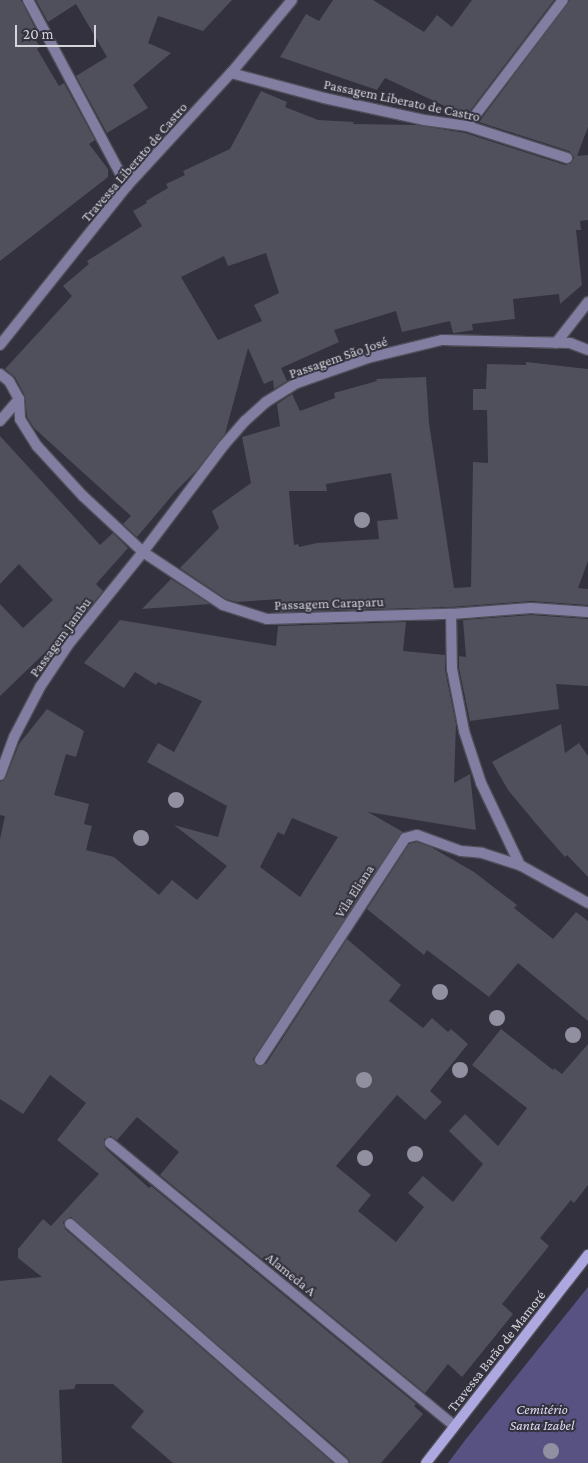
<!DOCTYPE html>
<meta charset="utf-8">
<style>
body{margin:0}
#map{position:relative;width:588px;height:1463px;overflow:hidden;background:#32313d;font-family:"Crimson Pro",serif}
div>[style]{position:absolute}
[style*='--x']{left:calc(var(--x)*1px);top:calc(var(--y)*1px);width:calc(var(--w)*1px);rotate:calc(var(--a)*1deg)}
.green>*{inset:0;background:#585282}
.building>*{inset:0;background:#504f5c}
.roads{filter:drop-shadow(1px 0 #4f4e59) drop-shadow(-1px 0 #4f4e59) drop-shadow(0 1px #4f4e59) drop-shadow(0 -1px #4f4e59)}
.street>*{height:10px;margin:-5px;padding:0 5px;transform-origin:5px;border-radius:5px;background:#817ea1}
.secondary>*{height:10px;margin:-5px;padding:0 5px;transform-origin:5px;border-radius:5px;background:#aea8e0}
.trees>*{width:16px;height:16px;margin:-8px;border-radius:50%;background:#9190a1}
span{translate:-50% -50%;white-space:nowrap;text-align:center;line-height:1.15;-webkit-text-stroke:4px #32313d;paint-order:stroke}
.street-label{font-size:14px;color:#d4d4db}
.park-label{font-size:14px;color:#dfddf3;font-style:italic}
.scale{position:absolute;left:15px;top:25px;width:81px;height:22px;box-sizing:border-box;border:2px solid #d4d4db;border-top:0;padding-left:6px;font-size:15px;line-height:18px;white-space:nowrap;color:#d4d4db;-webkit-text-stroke:4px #32313d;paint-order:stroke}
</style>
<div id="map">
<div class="green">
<div style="clip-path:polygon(588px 1287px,588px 1463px,448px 1463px,466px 1439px)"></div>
</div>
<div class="building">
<div style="clip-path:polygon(0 0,21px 0,36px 30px,31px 33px,40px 47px,37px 49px,59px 86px,64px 83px,95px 140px,89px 144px,108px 169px,108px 177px,0 261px)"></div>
<div style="clip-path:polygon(36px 0,232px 0,203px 31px,158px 16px,148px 43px,171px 53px,133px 85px,148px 108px,107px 133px,76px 76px,107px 57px,76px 4px,48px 22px)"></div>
<div style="clip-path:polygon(333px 0,373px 0,424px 32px,437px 15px,452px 27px,472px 0,554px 0,466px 116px,385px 78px,377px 90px,280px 57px,306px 14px,319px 21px)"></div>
<div style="clip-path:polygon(evenodd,570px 0,588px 0,588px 127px,577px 156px,588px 155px,588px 220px,580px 221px,581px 230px,576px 230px,582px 285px,560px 304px,559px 294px,513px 299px,515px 319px,472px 324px,473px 330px,455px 333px,453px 333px,450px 321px,402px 332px,396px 311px,334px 330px,339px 342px,281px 368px,287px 381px,274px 389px,273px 380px,264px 384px,248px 348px,225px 434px,196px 471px,175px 492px,137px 537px,123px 524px,131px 516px,34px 428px,27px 417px,25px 396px,15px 377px,5px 369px,72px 296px,63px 286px,89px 264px,87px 261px,142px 226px,133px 211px,147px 203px,146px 201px,168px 188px,166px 184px,185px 175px,183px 171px,230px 149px,261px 91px,287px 102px,285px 107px,318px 120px,354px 122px,353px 124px,417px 125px,465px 133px,565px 165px,571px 163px,574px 157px,569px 151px,479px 122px,570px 0,266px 253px,279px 293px,254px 305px,262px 321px,218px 340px,181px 277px,224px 256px,228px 266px,266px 253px)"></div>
<div style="clip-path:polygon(evenodd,526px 362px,588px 369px,588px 561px,578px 588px,588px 589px,588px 605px,531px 601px,451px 607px,280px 612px,281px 599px,237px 602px,226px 599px,180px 568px,219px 528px,212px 511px,251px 483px,242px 437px,280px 426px,277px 404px,292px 394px,300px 411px,335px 398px,334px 393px,377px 381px,376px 379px,426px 377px,429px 423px,454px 588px,471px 587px,473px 462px,488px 463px,487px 410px,473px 410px,473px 389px,486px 389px,487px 364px,526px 365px,526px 362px,391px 473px,398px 519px,377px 521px,379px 539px,317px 543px,299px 547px,298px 544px,294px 545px,289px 491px,327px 491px,326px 484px,391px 473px)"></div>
<div style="clip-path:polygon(0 436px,100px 545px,113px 533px,128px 548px,96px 584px,103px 591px,81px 618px,0 696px,0 604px,23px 628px,53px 600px,19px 564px,0 584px)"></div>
<div style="clip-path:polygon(171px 579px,210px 604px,142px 609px)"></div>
<div style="clip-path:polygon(531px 615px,588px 619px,588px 686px,556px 684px,559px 709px,470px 721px,459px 668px,459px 656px,466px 657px,463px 620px)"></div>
<div style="clip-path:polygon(evenodd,120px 620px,276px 646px,278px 626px,406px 622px,403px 651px,445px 655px,445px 670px,456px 724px,454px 783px,470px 774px,476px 830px,368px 812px,403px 832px,253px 1059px,257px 1066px,266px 1064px,347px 939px,401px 985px,389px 1001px,423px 1028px,432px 1018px,448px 1032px,451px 1029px,468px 1044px,430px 1091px,442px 1102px,425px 1120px,397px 1095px,336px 1166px,371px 1195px,358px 1211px,396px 1242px,424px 1207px,408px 1193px,423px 1176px,453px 1202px,483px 1164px,449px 1131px,465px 1114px,498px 1146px,527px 1108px,472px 1065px,501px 1029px,553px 1070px,554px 1068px,562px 1074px,588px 1044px,588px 1185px,574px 1203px,571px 1200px,540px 1238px,549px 1246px,502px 1304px,513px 1314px,462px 1377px,448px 1364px,425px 1393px,160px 1175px,179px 1152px,137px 1117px,117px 1140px,111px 1136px,104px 1139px,105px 1148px,149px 1188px,151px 1186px,416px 1404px,414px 1406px,423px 1414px,381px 1463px,350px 1463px,348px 1458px,71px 1217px,63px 1222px,65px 1229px,333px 1463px,173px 1463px,131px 1427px,144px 1411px,113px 1384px,76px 1384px,74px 1389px,59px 1390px,62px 1463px,0 1463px,0 1281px,42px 1277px,18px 1258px,18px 1249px,43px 1219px,51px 1226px,99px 1174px,57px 1140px,86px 1103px,50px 1075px,23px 1114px,0 1099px,0 839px,5px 816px,0 815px,0 782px,6px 777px,19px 744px,47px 709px,84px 731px,76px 757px,66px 754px,54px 795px,89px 804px,84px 824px,92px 826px,86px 850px,114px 857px,159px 895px,172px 880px,197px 900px,227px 866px,174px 825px,218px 837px,227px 806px,147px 762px,158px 743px,174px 752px,202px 701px,158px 682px,156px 685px,135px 672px,124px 688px,84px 663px,120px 620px,292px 818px,338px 837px,300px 897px,260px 867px,278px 832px,284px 835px,292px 818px)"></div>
<div style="clip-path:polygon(561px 724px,565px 753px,579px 743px,588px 756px,588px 877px,567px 855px,565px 857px,543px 832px,508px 790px,492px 762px)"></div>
<div style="clip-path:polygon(417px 842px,431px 847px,474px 872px,517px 905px,514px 908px,553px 939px,576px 912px,588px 921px,588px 1021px,518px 963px,489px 997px,427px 950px,424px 955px,367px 909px,409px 844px)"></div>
</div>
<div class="roads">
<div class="street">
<div style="--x:28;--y:0;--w:211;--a:62"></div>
<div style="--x:231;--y:73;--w:96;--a:15"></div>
<div style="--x:324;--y:98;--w:102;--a:12.4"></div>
<div style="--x:424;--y:120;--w:43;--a:7.9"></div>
<div style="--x:467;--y:126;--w:105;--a:17.7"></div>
<div style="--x:467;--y:126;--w:158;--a:-52.7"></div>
<div style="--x:556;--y:343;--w:52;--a:-52"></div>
<div style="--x:0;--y:345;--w:203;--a:-51.4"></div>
<div style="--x:127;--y:186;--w:154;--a:-47.4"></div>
<div style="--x:231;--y:73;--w:95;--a:-50.1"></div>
<div style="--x:0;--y:374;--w:11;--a:38"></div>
<div style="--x:9;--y:381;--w:21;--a:61"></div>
<div style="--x:19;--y:399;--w:20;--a:87"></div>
<div style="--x:20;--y:419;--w:32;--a:58"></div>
<div style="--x:37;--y:446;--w:68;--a:47.4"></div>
<div style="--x:83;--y:496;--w:82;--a:43"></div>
<div style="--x:143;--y:552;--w:96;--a:33.5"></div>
<div style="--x:223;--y:605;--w:46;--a:17.7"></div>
<div style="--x:267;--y:619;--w:184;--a:-1.6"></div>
<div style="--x:451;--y:614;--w:80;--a:-4.3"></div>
<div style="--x:531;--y:608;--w:57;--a:4"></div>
<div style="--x:0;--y:421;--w:29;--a:-49"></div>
<div style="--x:451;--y:614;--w:55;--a:89"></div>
<div style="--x:452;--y:669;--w:63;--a:79"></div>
<div style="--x:464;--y:731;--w:55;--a:71.9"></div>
<div style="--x:481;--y:783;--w:91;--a:64.6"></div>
<div style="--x:520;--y:865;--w:78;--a:29.2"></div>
<div style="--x:0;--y:775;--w:40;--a:-69.8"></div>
<div style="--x:14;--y:737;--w:56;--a:-62.5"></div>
<div style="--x:40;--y:687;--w:50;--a:-56.3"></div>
<div style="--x:68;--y:645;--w:119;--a:-51.1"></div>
<div style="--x:143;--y:552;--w:134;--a:-52.9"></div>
<div style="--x:224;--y:445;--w:32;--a:-49"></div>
<div style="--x:245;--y:421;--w:28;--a:-42"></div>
<div style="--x:266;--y:402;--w:36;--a:-32"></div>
<div style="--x:297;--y:383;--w:75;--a:-19.4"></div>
<div style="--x:368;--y:358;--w:76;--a:-13.7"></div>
<div style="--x:442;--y:340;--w:128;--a:1.3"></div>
<div style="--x:570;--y:343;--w:19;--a:21"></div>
<div style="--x:260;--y:1060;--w:265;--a:-56.8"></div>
<div style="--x:405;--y:838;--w:12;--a:-14"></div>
<div style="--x:417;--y:835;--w:47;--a:20"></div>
<div style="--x:461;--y:851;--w:21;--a:5"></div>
<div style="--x:482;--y:853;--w:40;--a:18"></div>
<div style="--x:110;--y:1143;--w:445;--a:39.4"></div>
<div style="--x:70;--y:1224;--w:363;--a:41.2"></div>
</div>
<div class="secondary">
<div style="--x:426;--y:1463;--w:264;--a:-52.1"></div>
</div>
</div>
<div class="trees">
<div style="left:362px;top:520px"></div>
<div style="left:176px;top:800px"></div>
<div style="left:141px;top:838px"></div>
<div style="left:440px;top:992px"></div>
<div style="left:497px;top:1018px"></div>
<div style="left:573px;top:1035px"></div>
<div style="left:460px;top:1070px"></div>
<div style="left:364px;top:1080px"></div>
<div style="left:415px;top:1154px"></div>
<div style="left:365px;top:1158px"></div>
<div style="left:551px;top:1451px"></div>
</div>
<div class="street-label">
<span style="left:402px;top:100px;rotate:12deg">Passagem Liberato de Castro</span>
<span style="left:134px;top:162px;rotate:-49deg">Travessa Liberato de Castro</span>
<span style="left:338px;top:357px;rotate:-19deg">Passagem São José</span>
<span style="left:329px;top:603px;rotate:-2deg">Passagem Caraparu</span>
<span style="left:60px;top:637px;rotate:-54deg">Passagem Jambu</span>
<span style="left:354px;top:891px;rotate:-57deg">Vila Eliana</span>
<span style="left:291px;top:1274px;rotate:39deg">Alameda A</span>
<span style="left:496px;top:1351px;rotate:-52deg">Travessa Barão de Mamoré</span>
</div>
<div class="park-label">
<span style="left:542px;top:1417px">Cemitério<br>Santa Izabel</span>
</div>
<div class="scale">20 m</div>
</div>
